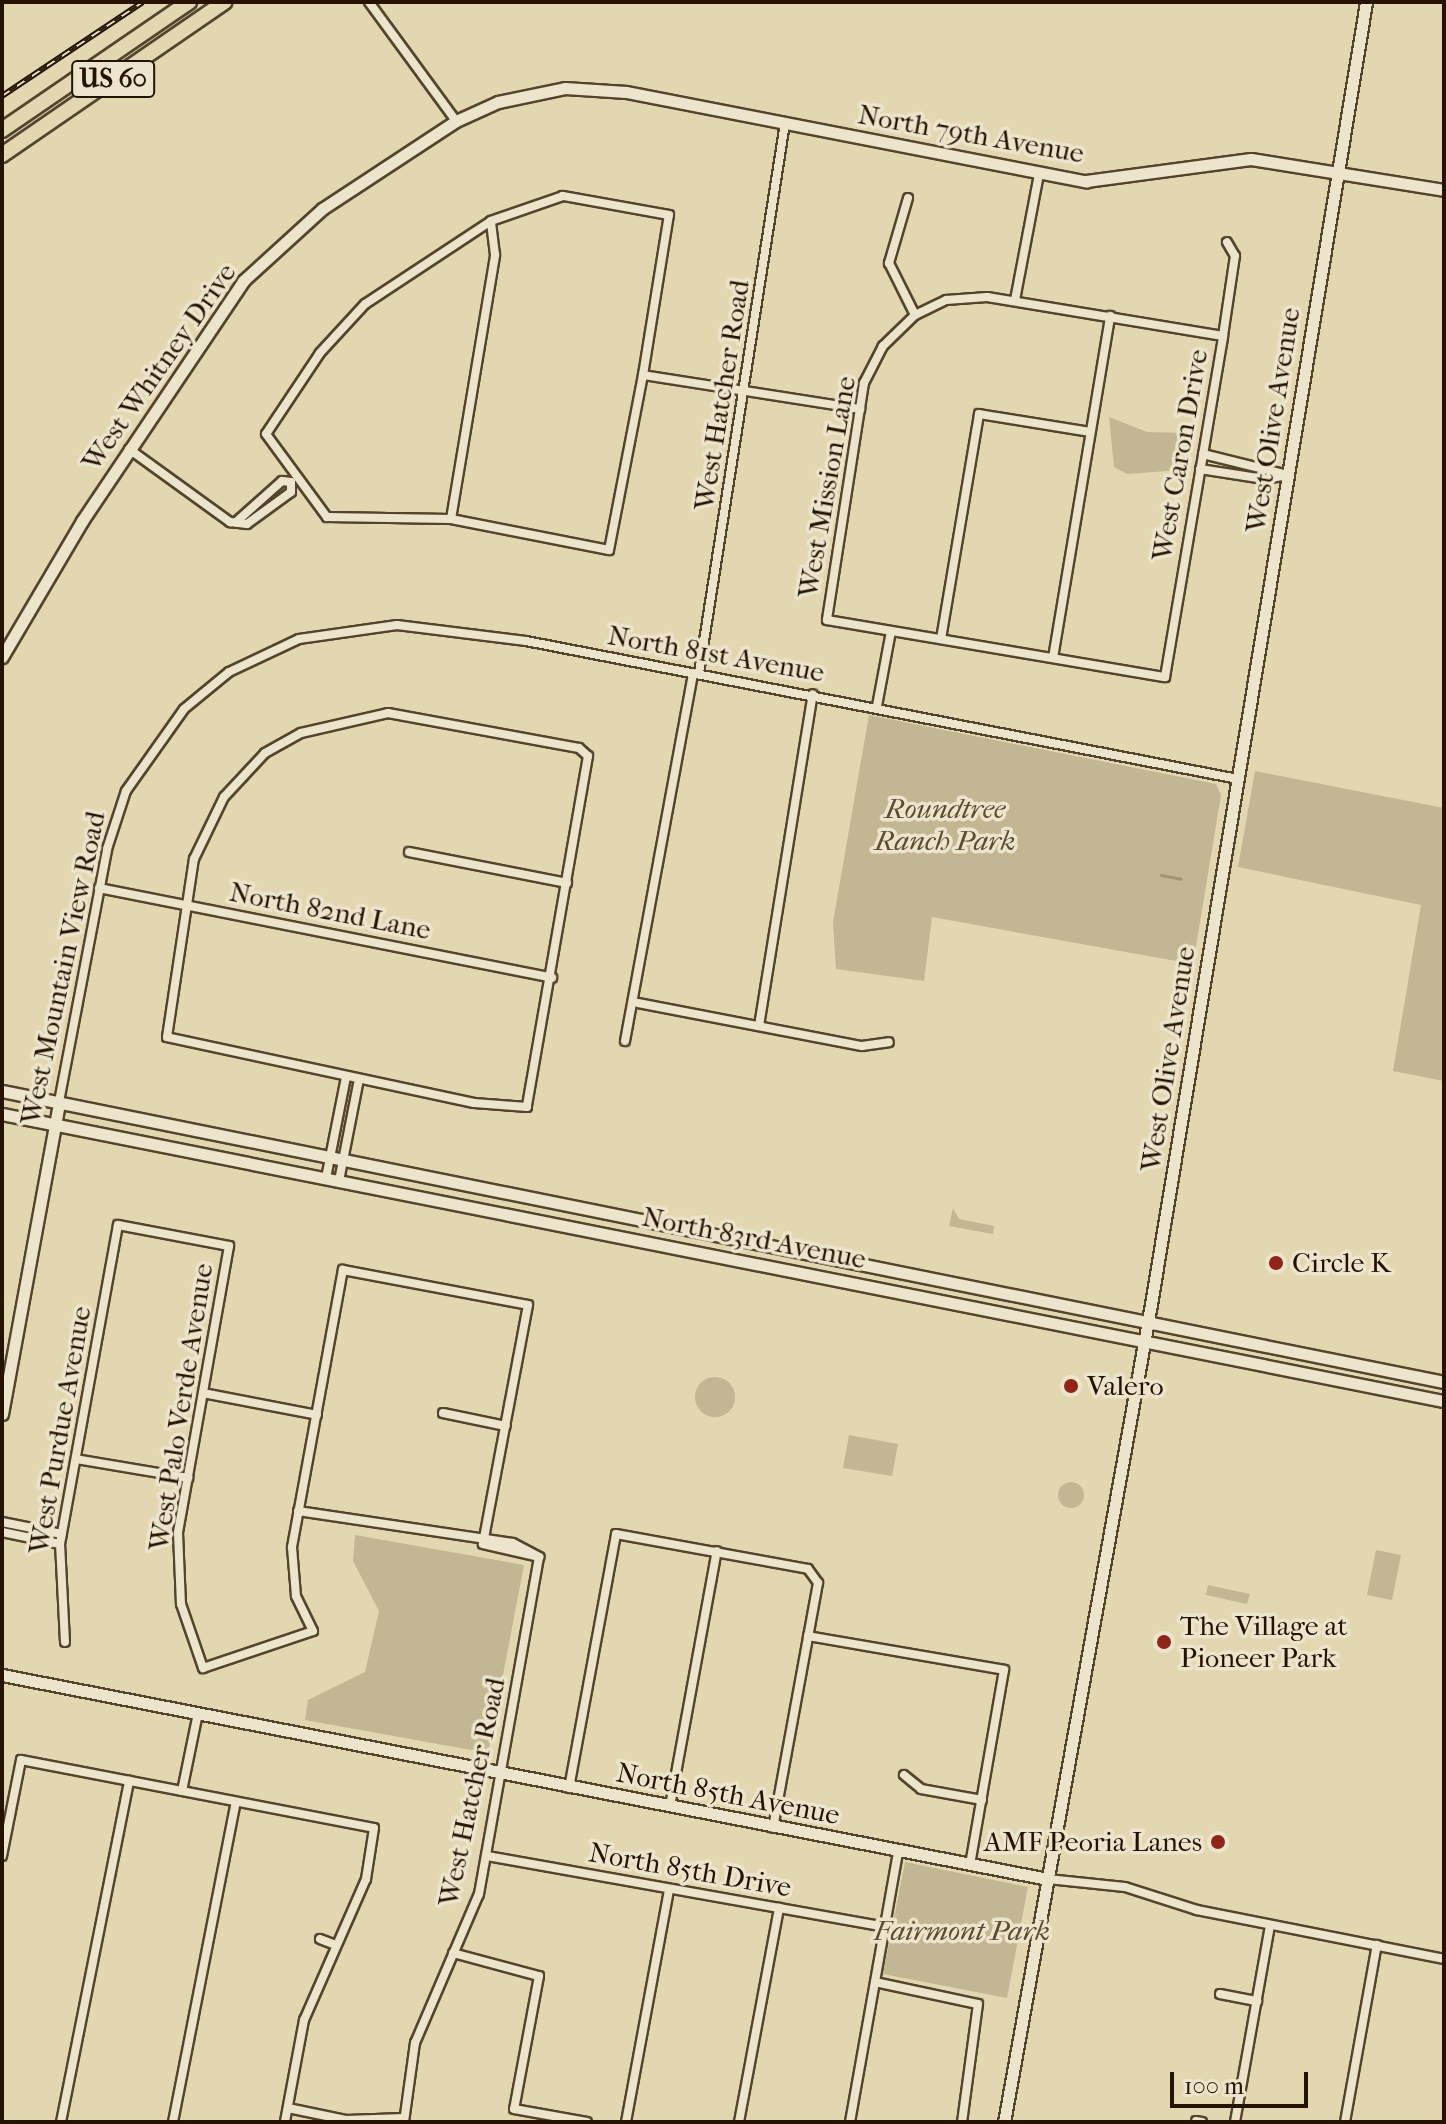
<!DOCTYPE html>
<style>
body{margin:0}
#map{position:relative;width:1446px;height:2124px;overflow:hidden;background:#e2d7b1;font-family:"IM FELL French Canon",serif}
div>[style]{position:absolute}
[style*='--x']{left:calc(var(--x)*1px);top:calc(var(--y)*1px);width:calc(var(--w)*1px);rotate:calc(var(--a)*1deg)}
.green>*{inset:0;background:#c2b693}
.round{border-radius:50%}
.stream>*{height:3px;margin:-1.5px;padding:0 1.5px;transform-origin:1.5px;border-radius:1.5px;background:#a29475}
.roads{filter:drop-shadow(2px 0 #54442c) drop-shadow(-2px 0 #54442c) drop-shadow(0 2px #54442c) drop-shadow(0 -2px #54442c)}
.street>*{height:8px;margin:-4px;padding:0 4px;transform-origin:4px;border-radius:4px;background:#ece5cc}
.secondary>*{height:11px;margin:-5.5px;padding:0 5.5px;transform-origin:5.5px;border-radius:5.5px;background:#ece5cc}
.highway>*{height:14px;margin:-7px;padding:0 7px;transform-origin:7px;border-radius:7px;background:#e2d7b1}
.rail>*{height:6px;margin-top:-3px;transform-origin:0;background:repeating-linear-gradient(90deg,#ece5cc 0 9px,#251300 0 18px);box-sizing:border-box;border-block:2px solid #251300}
.dots>*{width:22px;height:22px;translate:-50% -50%;box-sizing:border-box;border:4px solid #ece5cc;border-radius:50%}
span{translate:-50% -50%;white-space:nowrap;text-align:center;line-height:1.15;-webkit-text-stroke:7px #ece5cc;paint-order:stroke}
.shield-label span{padding:2px 6px;background:#ece5cc;border:2px solid;border-radius:6px;-webkit-text-stroke-width:0}
.shield-label{font-size:26px;color:#251300;font-weight:700}
.street-label{font-size:28px;color:#251300}
.park-label{font-size:28px;color:#5c4c33;font-style:italic}
.poi-label{font-size:28px;color:#251300}
.left{translate:0 -50%;text-align:left}
.right{translate:-100% -50%;text-align:right}
.frame{position:absolute;inset:0;border:4px solid #251300;pointer-events:none}
.scale{position:absolute;left:1170px;top:2072px;width:138px;height:36px;box-sizing:border-box;border:4px solid #251300;border-top:0;padding-left:10px;font-size:24px;line-height:28px;white-space:nowrap;color:#251300;-webkit-text-stroke:6px #ece5cc;paint-order:stroke}
</style>
<div id="map">
<div class="green">
<div style="clip-path:polygon(1109px 417px,1147px 432px,1184px 433px,1189px 444px,1180px 470px,1127px 474px,1114px 467px)"></div>
<div style="clip-path:polygon(869px 715px,1216px 784px,1221px 795px,1193px 964px,932px 917px,924px 981px,836px 969px,833px 922px)"></div>
<div style="clip-path:polygon(1255px 771px,1444px 808px,1444px 1081px,1393px 1071px,1421px 905px,1238px 867px)"></div>
<div style="clip-path:polygon(953px 1208px,959px 1219px,994px 1226px,993px 1234px,949px 1226px)"></div>
<div class="round" style="left:695px;top:1377px;width:40px;height:40px"></div>
<div style="clip-path:polygon(849px 1435px,898px 1444px,892px 1476px,843px 1468px)"></div>
<div class="round" style="left:1058px;top:1482px;width:26px;height:26px"></div>
<div style="clip-path:polygon(355px 1535px,524px 1565px,488px 1753px,305px 1720px,308px 1700px,365px 1672px,379px 1611px,353px 1561px)"></div>
<div style="clip-path:polygon(1376px 1550px,1401px 1555px,1392px 1600px,1367px 1595px)"></div>
<div style="clip-path:polygon(1208px 1585px,1250px 1594px,1247px 1604px,1206px 1595px)"></div>
<div style="clip-path:polygon(905px 1862px,1028px 1887px,1007px 1998px,883px 1974px)"></div>
</div>
<div class="stream">
<div style="--x:1161;--y:875;--w:20;--a:11"></div>
</div>
<div class="roads">
<div class="street">
<div style="--x:369;--y:2;--w:147;--a:53.8"></div>
<div style="--x:908;--y:198;--w:68;--a:106.3"></div>
<div style="--x:889;--y:263;--w:58;--a:63.4"></div>
<div style="--x:1015;--y:300;--w:128;--a:-79.2"></div>
<div style="--x:1223;--y:336;--w:239;--a:-170.6"></div>
<div style="--x:987;--y:297;--w:41;--a:175.8"></div>
<div style="--x:946;--y:300;--w:34;--a:154"></div>
<div style="--x:915;--y:315;--w:45;--a:135.9"></div>
<div style="--x:883;--y:346;--w:42;--a:117.2"></div>
<div style="--x:864;--y:383;--w:240;--a:98.9"></div>
<div style="--x:827;--y:620;--w:343;--a:9.6"></div>
<div style="--x:1165;--y:677;--w:346;--a:-80.3"></div>
<div style="--x:1223;--y:336;--w:81;--a:-81.5"></div>
<div style="--x:1235;--y:256;--w:16;--a:-120"></div>
<div style="--x:643;--y:375;--w:162;--a:-80.8"></div>
<div style="--x:669;--y:215;--w:108;--a:-169.8"></div>
<div style="--x:563;--y:196;--w:76;--a:160.9"></div>
<div style="--x:491;--y:221;--w:151;--a:146.6"></div>
<div style="--x:365;--y:304;--w:67;--a:132.6"></div>
<div style="--x:320;--y:353;--w:97;--a:123.7"></div>
<div style="--x:266;--y:434;--w:103;--a:53.7"></div>
<div style="--x:327;--y:517;--w:124;--a:0.9"></div>
<div style="--x:451;--y:519;--w:161;--a:11.1"></div>
<div style="--x:609;--y:550;--w:178;--a:-79"></div>
<div style="--x:643;--y:375;--w:220;--a:8.9"></div>
<div style="--x:129;--y:449;--w:125;--a:35.9"></div>
<div style="--x:230;--y:522;--w:17;--a:7"></div>
<div style="--x:247;--y:524;--w:54;--a:-36"></div>
<div style="--x:291;--y:492;--w:10;--a:-90"></div>
<div style="--x:291;--y:482;--w:9;--a:-174"></div>
<div style="--x:282;--y:481;--w:62;--a:138.3"></div>
<div style="--x:1203;--y:454;--w:88;--a:13.9"></div>
<div style="--x:1200;--y:469;--w:65;--a:8.9"></div>
<div style="--x:1264;--y:479;--w:25;--a:-9"></div>
<div style="--x:451;--y:519;--w:268;--a:-80.5"></div>
<div style="--x:495;--y:255;--w:34;--a:-97"></div>
<div style="--x:941;--y:639;--w:228;--a:-80.4"></div>
<div style="--x:979;--y:414;--w:112;--a:9.2"></div>
<div style="--x:1053;--y:658;--w:347;--a:-80.5"></div>
<div style="--x:699;--y:673;--w:557;--a:-81.11"></div>
<div style="--x:877;--y:706;--w:76;--a:-79.4"></div>
<div style="--x:388;--y:713;--w:194;--a:10.4"></div>
<div style="--x:579;--y:748;--w:12;--a:42"></div>
<div style="--x:588;--y:756;--w:356;--a:99.9"></div>
<div style="--x:527;--y:1107;--w:53;--a:-175.7"></div>
<div style="--x:474;--y:1103;--w:314;--a:-167.9"></div>
<div style="--x:167;--y:1037;--w:180;--a:-81.4"></div>
<div style="--x:194;--y:859;--w:69;--a:-64.2"></div>
<div style="--x:224;--y:797;--w:60;--a:-47"></div>
<div style="--x:265;--y:753;--w:41;--a:-29.1"></div>
<div style="--x:301;--y:733;--w:89;--a:-12.9"></div>
<div style="--x:409;--y:852;--w:161;--a:11.1"></div>
<div style="--x:99;--y:888;--w:462;--a:11.2"></div>
<div style="--x:638;--y:1003;--w:228;--a:10.9"></div>
<div style="--x:862;--y:1046;--w:27;--a:-8"></div>
<div style="--x:759;--y:1026;--w:336;--a:-80.8"></div>
<div style="--x:625;--y:1041;--w:374;--a:-79.5"></div>
<div style="--x:58;--y:1107;--w:263;--a:-79.2"></div>
<div style="--x:107;--y:849;--w:61;--a:-71.9"></div>
<div style="--x:126;--y:791;--w:100;--a:-54.7"></div>
<div style="--x:184;--y:709;--w:58;--a:-39.4"></div>
<div style="--x:229;--y:672;--w:77;--a:-25.2"></div>
<div style="--x:299;--y:639;--w:99;--a:-8.1"></div>
<div style="--x:397;--y:625;--w:130;--a:7.1"></div>
<div style="--x:526;--y:641;--w:725;--a:10.97"></div>
<div style="--x:326;--y:1178;--w:103;--a:-78.8"></div>
<div style="--x:339;--y:1181;--w:104;--a:-78.9"></div>
<div style="--x:203;--y:1393;--w:116;--a:10.9"></div>
<div style="--x:443;--y:1413;--w:64;--a:11.7"></div>
<div style="--x:76;--y:1459;--w:114;--a:9.6"></div>
<div style="--x:298;--y:1511;--w:217;--a:8.5"></div>
<div style="--x:513;--y:1543;--w:30;--a:28"></div>
<div style="--x:2;--y:1522;--w:61;--a:11.3"></div>
<div style="--x:2;--y:1532;--w:59;--a:11.7"></div>
<div style="--x:483;--y:1544;--w:57;--a:13.1"></div>
<div style="--x:808;--y:1636;--w:199;--a:9.8"></div>
<div style="--x:1004;--y:1670;--w:198;--a:99.9"></div>
<div style="--x:65;--y:1642;--w:98;--a:-92.9"></div>
<div style="--x:60;--y:1544;--w:324;--a:-79.7"></div>
<div style="--x:118;--y:1225;--w:113;--a:10.7"></div>
<div style="--x:229;--y:1246;--w:291;--a:100.1"></div>
<div style="--x:178;--y:1533;--w:71;--a:87.6"></div>
<div style="--x:181;--y:1604;--w:68;--a:71"></div>
<div style="--x:203;--y:1668;--w:116;--a:-18.6"></div>
<div style="--x:313;--y:1631;--w:39;--a:-116"></div>
<div style="--x:296;--y:1596;--w:49;--a:-94.7"></div>
<div style="--x:292;--y:1547;--w:282;--a:-79.6"></div>
<div style="--x:343;--y:1270;--w:188;--a:10.7"></div>
<div style="--x:528;--y:1305;--w:243;--a:100.7"></div>
<div style="--x:904;--y:1775;--w:22;--a:39"></div>
<div style="--x:921;--y:1789;--w:62;--a:10.2"></div>
<div style="--x:569;--y:1788;--w:258;--a:-79.5"></div>
<div style="--x:616;--y:1534;--w:195;--a:10.3"></div>
<div style="--x:808;--y:1569;--w:17;--a:54"></div>
<div style="--x:818;--y:1583;--w:249;--a:100.4"></div>
<div style="--x:182;--y:1791;--w:80;--a:-78.4"></div>
<div style="--x:670;--y:1806;--w:259;--a:-79.6"></div>
<div style="--x:2;--y:1856;--w:98;--a:-78.8"></div>
<div style="--x:21;--y:1760;--w:359;--a:10.9"></div>
<div style="--x:374;--y:1828;--w:52;--a:98.9"></div>
<div style="--x:366;--y:1879;--w:154;--a:113.7"></div>
<div style="--x:304;--y:2020;--w:104;--a:100.6"></div>
<div style="--x:487;--y:1856;--w:404;--a:10.1"></div>
<div style="--x:1048;--y:1879;--w:77;--a:5.9"></div>
<div style="--x:1125;--y:1887;--w:76;--a:17.7"></div>
<div style="--x:1197;--y:1910;--w:252;--a:11.2"></div>
<div style="--x:320;--y:1939;--w:14;--a:21"></div>
<div style="--x:453;--y:1953;--w:89;--a:15"></div>
<div style="--x:539;--y:1976;--w:135;--a:100.6"></div>
<div style="--x:514;--y:2109;--w:74;--a:10.1"></div>
<div style="--x:875;--y:1982;--w:105;--a:12.1"></div>
<div style="--x:978;--y:2004;--w:119;--a:97.7"></div>
<div style="--x:1220;--y:1994;--w:38;--a:11"></div>
<div style="--x:288;--y:2108;--w:59;--a:11.7"></div>
<div style="--x:346;--y:2120;--w:58;--a:-2"></div>
<div style="--x:1196;--y:2121;--w:6;--a:9"></div>
<div style="--x:61;--y:2122;--w:348;--a:-78.7"></div>
<div style="--x:173;--y:2122;--w:326;--a:-78.9"></div>
<div style="--x:404;--y:2122;--w:80;--a:-82.1"></div>
<div style="--x:415;--y:2043;--w:162;--a:-66.8"></div>
<div style="--x:479;--y:1894;--w:342;--a:-79.9"></div>
<div style="--x:626;--y:2122;--w:237;--a:-79.5"></div>
<div style="--x:739;--y:2122;--w:218;--a:-79.4"></div>
<div style="--x:850;--y:2122;--w:274;--a:-79.9"></div>
<div style="--x:1235;--y:2122;--w:200;--a:-79.9"></div>
<div style="--x:1345;--y:2122;--w:180;--a:-79.8"></div>
</div>
<div class="secondary">
<div style="--x:2;--y:657;--w:158;--a:-59.5"></div>
<div style="--x:82;--y:521;--w:289;--a:-56.1"></div>
<div style="--x:243;--y:281;--w:107;--a:-42.3"></div>
<div style="--x:322;--y:209;--w:160;--a:-33.3"></div>
<div style="--x:456;--y:121;--w:46;--a:-24.3"></div>
<div style="--x:498;--y:102;--w:68;--a:-11.8"></div>
<div style="--x:565;--y:88;--w:61;--a:3.8"></div>
<div style="--x:626;--y:92;--w:469;--a:11"></div>
<div style="--x:1086;--y:181;--w:166;--a:-7.6"></div>
<div style="--x:1251;--y:159;--w:195;--a:9.1"></div>
<div style="--x:2;--y:1091;--w:1471;--a:11.41"></div>
<div style="--x:2;--y:1114;--w:1470;--a:11.26"></div>
<div style="--x:2;--y:1414;--w:311;--a:-79.6"></div>
<div style="--x:2;--y:1675;--w:1066;--a:11.04"></div>
<div style="--x:1004;--y:2122;--w:831;--a:-79.81"></div>
<div style="--x:1151;--y:1304;--w:1320;--a:-80.62"></div>
</div>
<div class="highway">
<div style="--x:2;--y:130;--w:227;--a:-34.4"></div>
<div style="--x:2;--y:155;--w:270;--a:-34.5"></div>
</div>
</div>
<div class="rail">
<div style="--x:2;--y:96;--w:169;--a:-33.7"></div>
</div>
<div class="dots">
<div style="left:1276px;top:1263px;background:#8f2418"></div>
<div style="left:1071px;top:1386px;background:#8f2418"></div>
<div style="left:1164px;top:1642px;background:#8f2418"></div>
<div style="left:1218px;top:1842px;background:#8f2418"></div>
</div>
<div class="shield-label">
<span style="left:113px;top:79px">US 60</span>
</div>
<div class="street-label">
<span style="left:971px;top:134px;rotate:10deg">North 79th Avenue</span>
<span style="left:159px;top:367px;rotate:-55deg">West Whitney Drive</span>
<span style="left:722px;top:395px;rotate:-81deg">West Hatcher Road</span>
<span style="left:1273px;top:420px;rotate:-81deg">West Olive Avenue</span>
<span style="left:1180px;top:455px;rotate:-80deg">West Caron Drive</span>
<span style="left:827px;top:487px;rotate:-80deg">West Mission Lane</span>
<span style="left:716px;top:654px;rotate:10deg">North 81st Avenue</span>
<span style="left:330px;top:911px;rotate:11deg">North 82nd Lane</span>
<span style="left:63px;top:968px;rotate:-78deg">West Mountain View Road</span>
<span style="left:1168px;top:1059px;rotate:-81deg">West Olive Avenue</span>
<span style="left:754px;top:1238px;rotate:11deg">North 83rd Avenue</span>
<span style="left:181px;top:1407px;rotate:-81deg">West Palo Verde Avenue</span>
<span style="left:60px;top:1430px;rotate:-80deg">West Purdue Avenue</span>
<span style="left:472px;top:1792px;rotate:-78deg">West Hatcher Road</span>
<span style="left:728px;top:1794px;rotate:11deg">North 85th Avenue</span>
<span style="left:690px;top:1870px;rotate:10deg">North 85th Drive</span>
</div>
<div class="park-label">
<span style="left:945px;top:825px">Roundtree<br>Ranch Park</span>
<span style="left:962px;top:1931px">Fairmont Park</span>
</div>
<div class="poi-label">
<span class="left" style="left:1292px;top:1263px">Circle K</span>
<span class="left" style="left:1087px;top:1386px">Valero</span>
<span class="left" style="left:1180px;top:1642px">The Village at<br>Pioneer Park</span>
<span class="right" style="left:1202px;top:1842px">AMF Peoria Lanes</span>
</div>
<div class="frame"></div>
<div class="scale">100 m</div>
</div>
